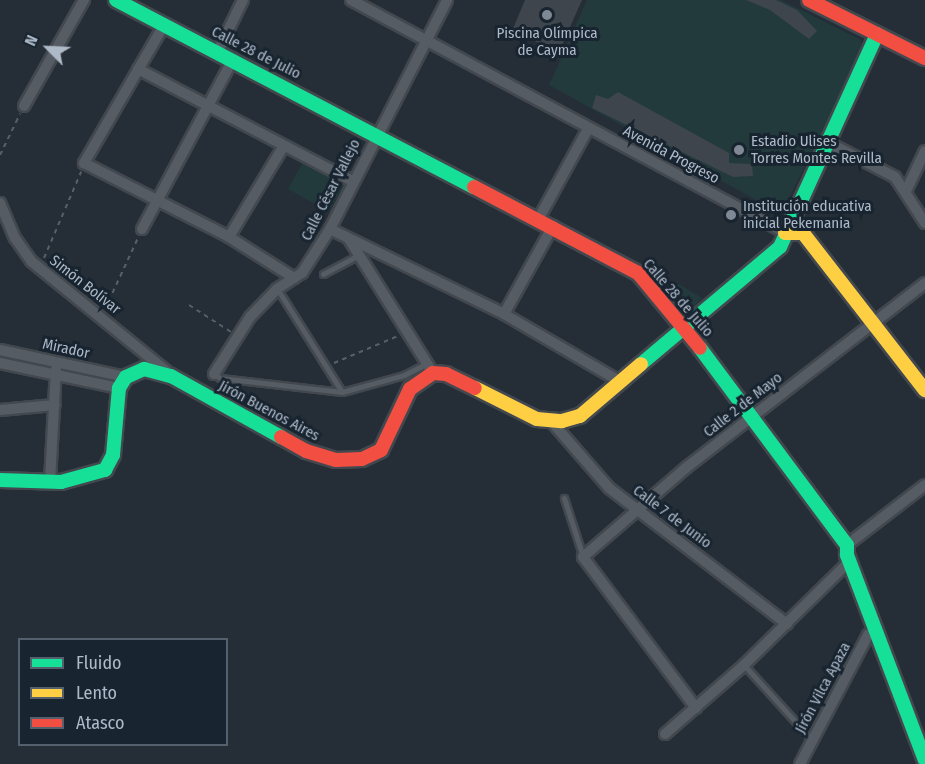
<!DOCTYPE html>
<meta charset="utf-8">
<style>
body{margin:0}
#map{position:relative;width:925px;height:764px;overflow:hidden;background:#252e36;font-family:"Fira Sans Condensed",sans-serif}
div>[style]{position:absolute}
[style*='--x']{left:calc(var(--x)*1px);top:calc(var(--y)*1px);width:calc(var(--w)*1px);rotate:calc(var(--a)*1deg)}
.green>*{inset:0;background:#223a3c}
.building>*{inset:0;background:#3e454c}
.path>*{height:2px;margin-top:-1px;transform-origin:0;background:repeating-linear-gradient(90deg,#586067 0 4.5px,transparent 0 9px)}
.roads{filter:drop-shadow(2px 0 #42484e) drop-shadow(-2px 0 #42484e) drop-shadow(0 2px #42484e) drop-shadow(0 -2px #42484e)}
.lane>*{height:5px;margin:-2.5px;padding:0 2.5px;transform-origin:2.5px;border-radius:2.5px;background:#565c64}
.street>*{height:10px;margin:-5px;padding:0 5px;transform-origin:5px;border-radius:5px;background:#565c64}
.fast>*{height:14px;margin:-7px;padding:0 7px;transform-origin:7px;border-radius:7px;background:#16e098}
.slow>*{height:14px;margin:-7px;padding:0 7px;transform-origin:7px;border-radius:7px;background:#ffcf43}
.jam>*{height:14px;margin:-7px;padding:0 7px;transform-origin:7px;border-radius:7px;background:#f24e42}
.dots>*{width:16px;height:16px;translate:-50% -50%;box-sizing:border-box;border:3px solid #182430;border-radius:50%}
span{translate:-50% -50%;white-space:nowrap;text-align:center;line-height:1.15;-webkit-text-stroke:6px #182430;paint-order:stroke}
.poi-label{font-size:15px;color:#aebac8}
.left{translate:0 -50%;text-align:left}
.street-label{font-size:15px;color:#aebac8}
.legend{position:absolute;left:18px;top:638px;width:210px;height:108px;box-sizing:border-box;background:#182430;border:2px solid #54606d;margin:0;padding:8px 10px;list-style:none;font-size:18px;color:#aebac8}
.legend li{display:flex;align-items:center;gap:12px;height:30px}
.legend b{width:30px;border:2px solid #54606d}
.north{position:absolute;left:18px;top:18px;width:60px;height:60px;-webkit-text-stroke:4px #182430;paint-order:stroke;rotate:294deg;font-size:16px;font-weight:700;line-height:24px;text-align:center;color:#aebac8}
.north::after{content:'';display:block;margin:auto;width:21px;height:27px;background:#aebac8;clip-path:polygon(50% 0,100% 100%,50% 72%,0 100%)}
</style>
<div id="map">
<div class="green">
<div style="clip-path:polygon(587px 0,781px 0,861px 40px,863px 51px,781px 214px,549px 85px)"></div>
<div style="clip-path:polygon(303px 162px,344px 184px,329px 212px,288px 189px)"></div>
<div style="clip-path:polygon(679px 284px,702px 298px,687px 313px,668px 292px)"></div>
</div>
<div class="building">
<div style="clip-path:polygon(525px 0,582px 0,559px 52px,512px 31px)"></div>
<div style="clip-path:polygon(746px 0,776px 0,797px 10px,817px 31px,809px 39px,770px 10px)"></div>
<div style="clip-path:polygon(618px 92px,729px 153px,729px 163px,752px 164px,753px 176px,733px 177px,592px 108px,596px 95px,608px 99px)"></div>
</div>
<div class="path">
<div style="--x:0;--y:155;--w:46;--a:-64"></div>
<div style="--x:44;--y:258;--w:94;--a:-66.7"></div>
<div style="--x:189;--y:305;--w:50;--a:32.7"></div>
<div style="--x:105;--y:309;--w:78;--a:-65.1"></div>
<div style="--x:334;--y:363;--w:69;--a:-22.9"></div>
</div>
<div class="roads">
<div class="lane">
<div style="--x:323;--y:274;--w:40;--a:-28"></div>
<div style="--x:278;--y:290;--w:120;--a:57.9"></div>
<div style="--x:214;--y:374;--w:7;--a:34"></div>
<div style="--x:220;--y:378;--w:123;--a:6.5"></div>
<div style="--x:342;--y:392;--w:64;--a:-15.3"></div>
<div style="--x:404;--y:375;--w:25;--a:-27"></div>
<div style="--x:564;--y:498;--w:62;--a:72.1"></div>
<div style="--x:744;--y:665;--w:101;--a:47.8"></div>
</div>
<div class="street">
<div style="--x:351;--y:0;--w:493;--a:28.2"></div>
<div style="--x:164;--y:25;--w:160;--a:120.1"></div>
<div style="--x:84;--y:163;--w:163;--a:27"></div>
<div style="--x:229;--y:237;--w:77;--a:32.2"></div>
<div style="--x:218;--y:51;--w:57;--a:-63.9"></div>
<div style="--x:138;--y:69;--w:242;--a:27.6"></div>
<div style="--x:24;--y:106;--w:122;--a:-60.5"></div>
<div style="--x:827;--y:142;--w:76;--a:27.2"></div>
<div style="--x:895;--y:177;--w:55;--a:56.9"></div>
<div style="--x:906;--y:191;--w:44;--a:-64.6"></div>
<div style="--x:0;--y:203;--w:38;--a:67"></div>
<div style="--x:15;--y:238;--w:28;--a:55"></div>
<div style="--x:31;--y:261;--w:179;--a:39.1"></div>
<div style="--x:539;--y:218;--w:102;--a:-61.2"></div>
<div style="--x:142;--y:229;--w:193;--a:-61.8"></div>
<div style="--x:330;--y:229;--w:194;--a:26"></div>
<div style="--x:504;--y:314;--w:135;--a:30.2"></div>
<div style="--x:229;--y:237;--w:105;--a:-59"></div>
<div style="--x:349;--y:239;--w:158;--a:57.9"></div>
<div style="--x:504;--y:314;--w:101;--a:-60.9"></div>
<div style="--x:0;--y:350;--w:129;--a:12.1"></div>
<div style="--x:0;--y:363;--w:122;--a:11.9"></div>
<div style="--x:214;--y:374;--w:67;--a:-57.7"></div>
<div style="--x:250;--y:317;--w:39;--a:-46"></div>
<div style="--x:277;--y:289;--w:30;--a:-33"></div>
<div style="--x:302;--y:273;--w:52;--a:-57.5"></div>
<div style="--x:330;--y:229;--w:257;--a:-62.9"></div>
<div style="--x:0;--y:410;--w:55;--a:-5.2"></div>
<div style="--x:551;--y:421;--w:89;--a:49.1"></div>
<div style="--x:609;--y:488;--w:224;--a:37.4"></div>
<div style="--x:50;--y:482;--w:113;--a:-87"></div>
<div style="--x:847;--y:545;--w:98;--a:-37.6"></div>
<div style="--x:696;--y:708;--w:189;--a:-126.8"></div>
<div style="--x:583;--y:557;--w:138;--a:-40.9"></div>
<div style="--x:687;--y:467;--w:301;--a:-37.7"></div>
<div style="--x:665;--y:734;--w:105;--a:-41.1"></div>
<div style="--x:744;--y:665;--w:148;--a:-44.5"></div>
<div style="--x:800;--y:764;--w:146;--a:-62.2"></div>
<div style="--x:868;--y:635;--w:11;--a:-34"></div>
</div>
<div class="fast">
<div style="--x:116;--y:0;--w:404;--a:27.6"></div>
<div style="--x:700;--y:348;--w:246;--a:53.3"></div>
<div style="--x:847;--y:545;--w:10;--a:90"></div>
<div style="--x:847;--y:555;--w:219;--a:69.2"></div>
<div style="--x:641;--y:364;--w:182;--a:-40.1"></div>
<div style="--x:780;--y:247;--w:234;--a:-65.5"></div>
<div style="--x:0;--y:480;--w:61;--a:1.9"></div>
<div style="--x:61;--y:482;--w:46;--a:-15.3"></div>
<div style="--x:105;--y:470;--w:17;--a:-62"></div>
<div style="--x:113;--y:455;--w:67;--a:-84.9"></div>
<div style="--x:119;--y:388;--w:13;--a:-58"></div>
<div style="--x:126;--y:377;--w:20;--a:-24"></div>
<div style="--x:144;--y:369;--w:28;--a:15"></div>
<div style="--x:171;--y:376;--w:126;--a:29"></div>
</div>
<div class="slow">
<div style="--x:785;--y:233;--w:18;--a:0"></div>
<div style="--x:803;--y:233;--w:199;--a:52.2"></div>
<div style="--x:475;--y:388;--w:69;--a:26.6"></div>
<div style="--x:537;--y:419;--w:25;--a:5"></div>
<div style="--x:562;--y:421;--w:19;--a:-16"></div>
<div style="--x:580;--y:416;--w:80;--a:-40.4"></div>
</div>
<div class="jam">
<div style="--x:809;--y:0;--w:130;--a:26.6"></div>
<div style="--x:474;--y:187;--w:185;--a:27.7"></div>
<div style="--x:638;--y:273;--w:97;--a:50.4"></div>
<div style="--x:281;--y:437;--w:29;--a:29"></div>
<div style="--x:306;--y:451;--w:31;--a:17"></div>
<div style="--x:336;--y:460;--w:26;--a:-2"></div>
<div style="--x:362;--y:459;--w:21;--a:-25"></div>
<div style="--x:381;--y:450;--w:68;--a:-64.6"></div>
<div style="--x:410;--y:389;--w:28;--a:-35"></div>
<div style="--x:433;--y:373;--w:13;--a:4"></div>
<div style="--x:446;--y:374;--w:32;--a:26"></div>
</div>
</div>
<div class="dots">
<div style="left:547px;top:15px;background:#7e8995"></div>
<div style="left:739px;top:150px;background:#7e8995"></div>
<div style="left:731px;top:215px;background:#7e8995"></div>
</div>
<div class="poi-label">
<span style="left:547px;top:42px">Piscina Olímpica<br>de Cayma</span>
<span class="left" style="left:751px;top:150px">Estadio Ulises<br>Torres Montes Revilla</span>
<span class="left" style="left:743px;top:215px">Institución educativa<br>inicial Pekemania</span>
</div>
<div class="street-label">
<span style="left:256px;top:53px;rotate:27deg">Calle 28 de Julio</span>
<span style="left:671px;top:155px;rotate:28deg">Avenida Progreso</span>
<span style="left:331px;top:190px;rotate:-63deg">Calle César Vallejo</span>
<span style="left:85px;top:285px;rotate:38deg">Simón Bolívar</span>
<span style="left:678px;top:298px;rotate:49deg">Calle 28 de Julio</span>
<span style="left:66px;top:349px;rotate:12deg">Mirador</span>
<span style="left:743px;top:405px;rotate:-38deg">Calle 2 de Mayo</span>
<span style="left:269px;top:411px;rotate:28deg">Jirón Buenos Aires</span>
<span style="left:672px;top:517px;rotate:37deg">Calle 7 de Junio</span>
<span style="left:823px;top:688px;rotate:-62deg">Jirón Vilca Apaza</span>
</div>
<ul class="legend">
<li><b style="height:8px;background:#16e098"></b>Fluido</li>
<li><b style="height:8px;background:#ffcf43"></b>Lento</li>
<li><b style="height:8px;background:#f24e42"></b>Atasco</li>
</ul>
<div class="north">N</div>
</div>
